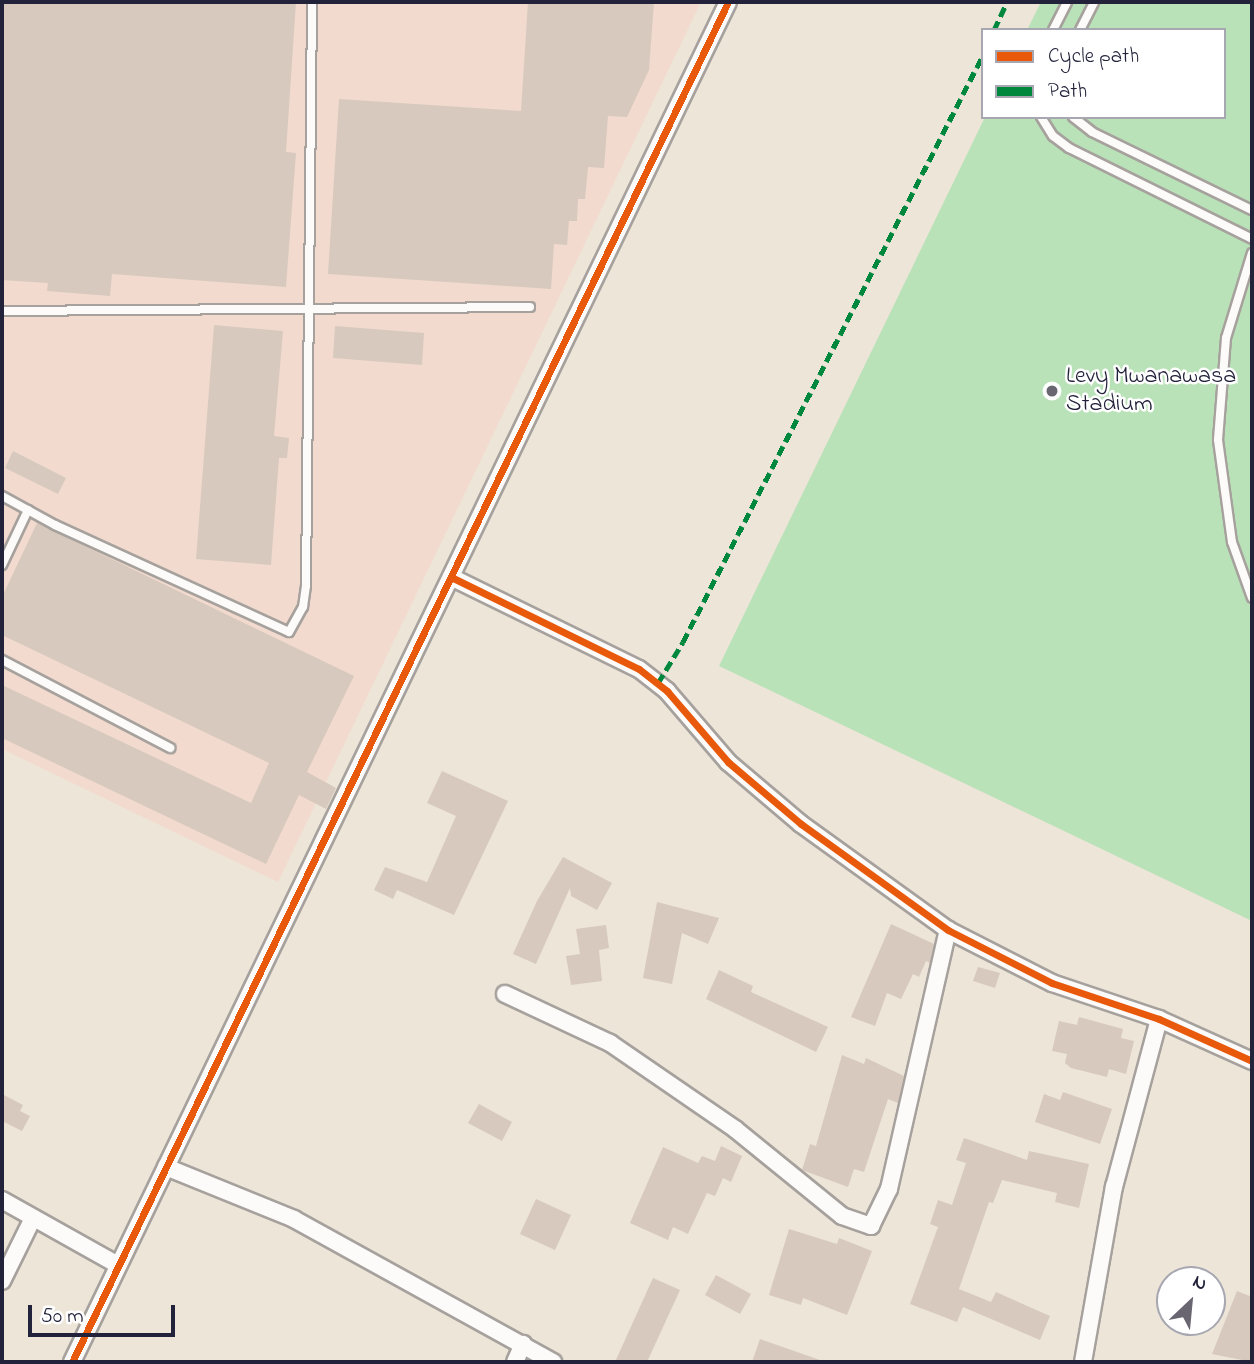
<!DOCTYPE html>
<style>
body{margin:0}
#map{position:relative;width:1254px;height:1364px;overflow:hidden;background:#ede5d8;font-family:"Indie Flower",sans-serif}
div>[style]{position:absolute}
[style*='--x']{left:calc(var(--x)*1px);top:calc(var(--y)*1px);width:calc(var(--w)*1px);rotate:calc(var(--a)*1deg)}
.built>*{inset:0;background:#f2dace}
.green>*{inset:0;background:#bae2b8}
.building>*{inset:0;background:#d7c9be}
.roads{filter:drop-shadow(2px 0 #a6a19d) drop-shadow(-2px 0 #a6a19d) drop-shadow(0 2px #a6a19d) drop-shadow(0 -2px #a6a19d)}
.service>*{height:8px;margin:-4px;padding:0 4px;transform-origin:4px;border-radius:4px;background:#fcfbf9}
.minor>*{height:16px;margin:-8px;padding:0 8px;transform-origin:8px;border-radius:8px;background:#fcfbf9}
.quiet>*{height:5px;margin-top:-2.5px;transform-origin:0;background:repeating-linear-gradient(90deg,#00873e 0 10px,transparent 0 15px)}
.cycleway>*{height:7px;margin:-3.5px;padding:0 3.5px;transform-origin:3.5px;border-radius:3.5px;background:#e8590c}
.dots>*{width:19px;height:19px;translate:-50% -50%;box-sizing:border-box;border:4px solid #fff;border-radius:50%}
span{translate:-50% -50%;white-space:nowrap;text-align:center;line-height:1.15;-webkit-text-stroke:5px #fff;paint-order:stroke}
.poi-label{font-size:24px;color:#22223b}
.left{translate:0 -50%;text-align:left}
.frame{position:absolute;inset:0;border:4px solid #22223b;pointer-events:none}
.legend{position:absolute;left:981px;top:28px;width:245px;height:91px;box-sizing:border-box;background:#fff;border:2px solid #a7a7b1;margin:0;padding:9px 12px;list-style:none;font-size:21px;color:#22223b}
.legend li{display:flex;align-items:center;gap:14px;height:35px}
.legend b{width:35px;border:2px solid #a7a7b1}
.north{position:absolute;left:1156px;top:1266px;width:70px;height:70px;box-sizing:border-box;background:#fff;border:2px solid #a7a7b1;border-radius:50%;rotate:26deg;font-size:19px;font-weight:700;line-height:28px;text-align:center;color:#22223b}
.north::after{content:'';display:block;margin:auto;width:24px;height:32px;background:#696672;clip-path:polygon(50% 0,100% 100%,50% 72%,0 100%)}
.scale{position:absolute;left:28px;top:1305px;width:147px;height:32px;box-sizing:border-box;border:4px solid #22223b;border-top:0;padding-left:9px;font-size:21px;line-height:24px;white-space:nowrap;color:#22223b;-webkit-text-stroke:5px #fff;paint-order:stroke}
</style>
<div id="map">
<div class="built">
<div style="clip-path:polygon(2px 2px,701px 2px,278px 882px,2px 749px)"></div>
</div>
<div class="green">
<div style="clip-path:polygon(1041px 2px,1252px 2px,1252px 921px,719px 666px,985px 117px,1224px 117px,1224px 30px,1027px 30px)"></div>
</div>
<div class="building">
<div style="clip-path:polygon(2px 2px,296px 2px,286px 152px,296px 153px,286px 287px,112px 274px,110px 296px,47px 291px,48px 283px,2px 280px)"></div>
<div style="clip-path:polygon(528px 2px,654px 2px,649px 70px,627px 117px,608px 116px,604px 168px,588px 167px,585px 199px,578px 199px,577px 221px,569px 221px,567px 245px,554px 244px,551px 289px,328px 274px,339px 99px,521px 111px)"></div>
<div style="clip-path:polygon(214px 325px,283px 331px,274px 436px,289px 438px,287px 458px,279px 458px,271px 565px,196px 559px)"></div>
<div style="clip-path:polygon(335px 326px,424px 333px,422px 365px,333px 358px)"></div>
<div style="clip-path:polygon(13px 451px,66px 478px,58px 494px,5px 468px)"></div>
<div style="clip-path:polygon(37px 523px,354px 676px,307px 772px,336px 788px,326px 809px,299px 795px,266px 864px,2px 738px,2px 685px,251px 803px,269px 763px,2px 635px,2px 597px)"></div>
<div style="clip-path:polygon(442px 771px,508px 801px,454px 915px,397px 890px,393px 899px,374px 890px,385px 867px,427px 882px,456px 816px,427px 803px)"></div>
<div style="clip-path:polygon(563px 857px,612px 883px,597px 910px,571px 896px,570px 888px,536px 964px,513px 954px,537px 901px)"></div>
<div style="clip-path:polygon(657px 902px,719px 918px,708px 944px,682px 933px,672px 984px,643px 978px)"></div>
<div style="clip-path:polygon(891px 924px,934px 944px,930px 963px,926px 961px,919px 977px,913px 974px,901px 999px,887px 993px,875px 1026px,851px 1017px)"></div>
<div style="clip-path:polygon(606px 925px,609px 948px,599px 950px,602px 981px,571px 985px,566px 956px,580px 954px,576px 929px)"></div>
<div style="clip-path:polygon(978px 967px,1000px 973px,995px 988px,973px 981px)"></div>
<div style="clip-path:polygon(719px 970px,753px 986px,751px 992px,828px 1027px,816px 1052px,706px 999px)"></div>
<div style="clip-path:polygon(1079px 1017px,1123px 1029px,1121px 1038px,1134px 1041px,1126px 1074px,1109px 1069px,1107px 1077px,1071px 1068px,1065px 1063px,1067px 1054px,1052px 1051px,1059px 1021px,1077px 1025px)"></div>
<div style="clip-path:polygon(842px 1055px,864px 1064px,866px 1058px,904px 1076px,898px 1103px,888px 1099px,864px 1172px,854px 1169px,848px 1187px,802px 1170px,810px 1144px,816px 1146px)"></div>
<div style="clip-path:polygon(1063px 1092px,1112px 1109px,1100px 1144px,1035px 1122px,1044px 1094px,1060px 1100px)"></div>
<div style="clip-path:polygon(2px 1094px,23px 1105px,20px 1111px,30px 1116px,22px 1131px,2px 1121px)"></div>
<div style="clip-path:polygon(479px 1104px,512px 1122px,502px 1141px,468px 1123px)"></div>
<div style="clip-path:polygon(964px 1138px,1027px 1160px,1029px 1151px,1089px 1164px,1079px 1208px,1055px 1202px,1057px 1193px,1002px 1180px,993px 1203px,989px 1202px,959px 1289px,991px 1302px,996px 1292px,1050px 1316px,1040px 1340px,963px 1307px,957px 1322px,910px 1304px,938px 1227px,930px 1224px,938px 1200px,952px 1205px,966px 1163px,956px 1160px)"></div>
<div style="clip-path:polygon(721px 1146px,742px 1156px,731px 1182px,723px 1178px,715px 1196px,707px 1193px,688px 1234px,673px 1227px,668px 1240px,630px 1223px,663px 1147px,698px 1163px,702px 1156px,715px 1161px)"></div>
<div style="clip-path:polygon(536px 1199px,571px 1215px,555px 1250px,520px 1234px)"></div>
<div style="clip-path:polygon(789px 1229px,837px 1244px,839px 1238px,872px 1251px,847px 1315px,803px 1298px,801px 1305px,769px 1295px)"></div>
<div style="clip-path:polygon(716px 1275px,751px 1294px,740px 1314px,705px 1295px)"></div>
<div style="clip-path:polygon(653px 1278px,680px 1290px,647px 1362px,615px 1362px)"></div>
<div style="clip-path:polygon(1237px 1291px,1252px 1297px,1252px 1362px,1212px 1354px)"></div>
<div style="clip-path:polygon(760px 1339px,820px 1360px,819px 1362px,752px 1362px)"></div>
</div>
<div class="roads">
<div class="service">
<div style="--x:1053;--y:30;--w:31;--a:-63"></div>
<div style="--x:1080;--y:30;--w:31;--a:-63"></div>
<div style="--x:1041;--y:117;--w:22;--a:58"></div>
<div style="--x:1053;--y:136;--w:20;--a:37"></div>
<div style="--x:1069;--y:148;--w:204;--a:26.4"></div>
<div style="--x:1073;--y:117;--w:24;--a:38"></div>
<div style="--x:1092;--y:132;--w:178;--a:26"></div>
<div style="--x:1252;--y:253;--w:89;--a:107"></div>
<div style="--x:1226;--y:338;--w:102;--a:94.5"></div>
<div style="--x:1218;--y:440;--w:103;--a:82.2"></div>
<div style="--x:1232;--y:542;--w:59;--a:70.3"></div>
<div style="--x:2;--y:311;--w:528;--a:-0.43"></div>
<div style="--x:2;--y:496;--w:60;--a:28.7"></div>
<div style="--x:55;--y:525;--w:257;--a:24.6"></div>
<div style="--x:289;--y:632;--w:29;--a:-61"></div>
<div style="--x:303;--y:607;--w:21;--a:-82"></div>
<div style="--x:306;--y:586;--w:584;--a:-89.41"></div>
<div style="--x:2;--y:565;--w:61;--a:-64.7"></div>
<div style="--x:2;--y:660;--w:190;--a:27.6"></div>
</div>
<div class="minor">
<div style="--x:451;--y:577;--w:209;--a:26.1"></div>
<div style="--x:639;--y:669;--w:36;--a:38"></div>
<div style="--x:667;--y:691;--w:94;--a:49.3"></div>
<div style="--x:728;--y:762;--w:96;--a:40.3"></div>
<div style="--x:801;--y:824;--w:181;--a:35.8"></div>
<div style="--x:948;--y:930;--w:117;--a:27"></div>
<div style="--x:1052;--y:983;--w:113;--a:18.6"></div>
<div style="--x:1159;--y:1019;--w:102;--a:24.3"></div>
<div style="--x:505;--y:994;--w:116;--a:25"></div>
<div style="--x:610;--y:1043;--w:152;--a:34.5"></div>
<div style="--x:735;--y:1129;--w:138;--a:39.1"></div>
<div style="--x:842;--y:1216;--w:31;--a:19"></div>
<div style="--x:871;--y:1226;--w:41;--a:-64.1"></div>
<div style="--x:889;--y:1189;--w:266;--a:-77.2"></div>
<div style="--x:166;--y:1167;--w:138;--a:22.1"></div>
<div style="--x:294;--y:1219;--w:296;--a:28.9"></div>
<div style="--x:2;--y:1200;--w:133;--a:29.3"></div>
<div style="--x:2;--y:1281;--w:68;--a:-63.8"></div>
<div style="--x:72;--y:1362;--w:1510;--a:-64.25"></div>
<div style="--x:515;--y:1362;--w:20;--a:-66"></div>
<div style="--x:1083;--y:1362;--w:178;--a:-80"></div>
<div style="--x:1114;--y:1187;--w:174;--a:-75"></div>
</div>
</div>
<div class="quiet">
<div style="--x:994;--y:30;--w:31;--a:-65"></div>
<div style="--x:658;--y:683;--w:48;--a:-58.6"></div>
<div style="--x:683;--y:642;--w:659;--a:-62.93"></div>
</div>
<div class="cycleway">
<div style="--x:451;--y:577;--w:209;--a:26.1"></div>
<div style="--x:639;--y:669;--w:36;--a:38"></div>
<div style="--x:667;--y:691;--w:94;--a:49.3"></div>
<div style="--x:728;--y:762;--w:96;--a:40.3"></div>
<div style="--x:801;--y:824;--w:181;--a:35.8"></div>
<div style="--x:948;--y:930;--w:117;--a:27"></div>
<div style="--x:1052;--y:983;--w:113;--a:18.6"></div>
<div style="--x:1159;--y:1019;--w:102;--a:24.3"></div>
<div style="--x:72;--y:1362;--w:1510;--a:-64.25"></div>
</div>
<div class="dots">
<div style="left:1052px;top:391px;background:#696672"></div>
</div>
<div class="poi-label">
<span class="left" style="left:1066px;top:391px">Levy Mwanawasa<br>Stadium</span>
</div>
<div class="frame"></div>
<ul class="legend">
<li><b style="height:9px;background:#e8590c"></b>Cycle path</li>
<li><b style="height:9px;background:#00873e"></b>Path</li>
</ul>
<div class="north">N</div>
<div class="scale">50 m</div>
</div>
